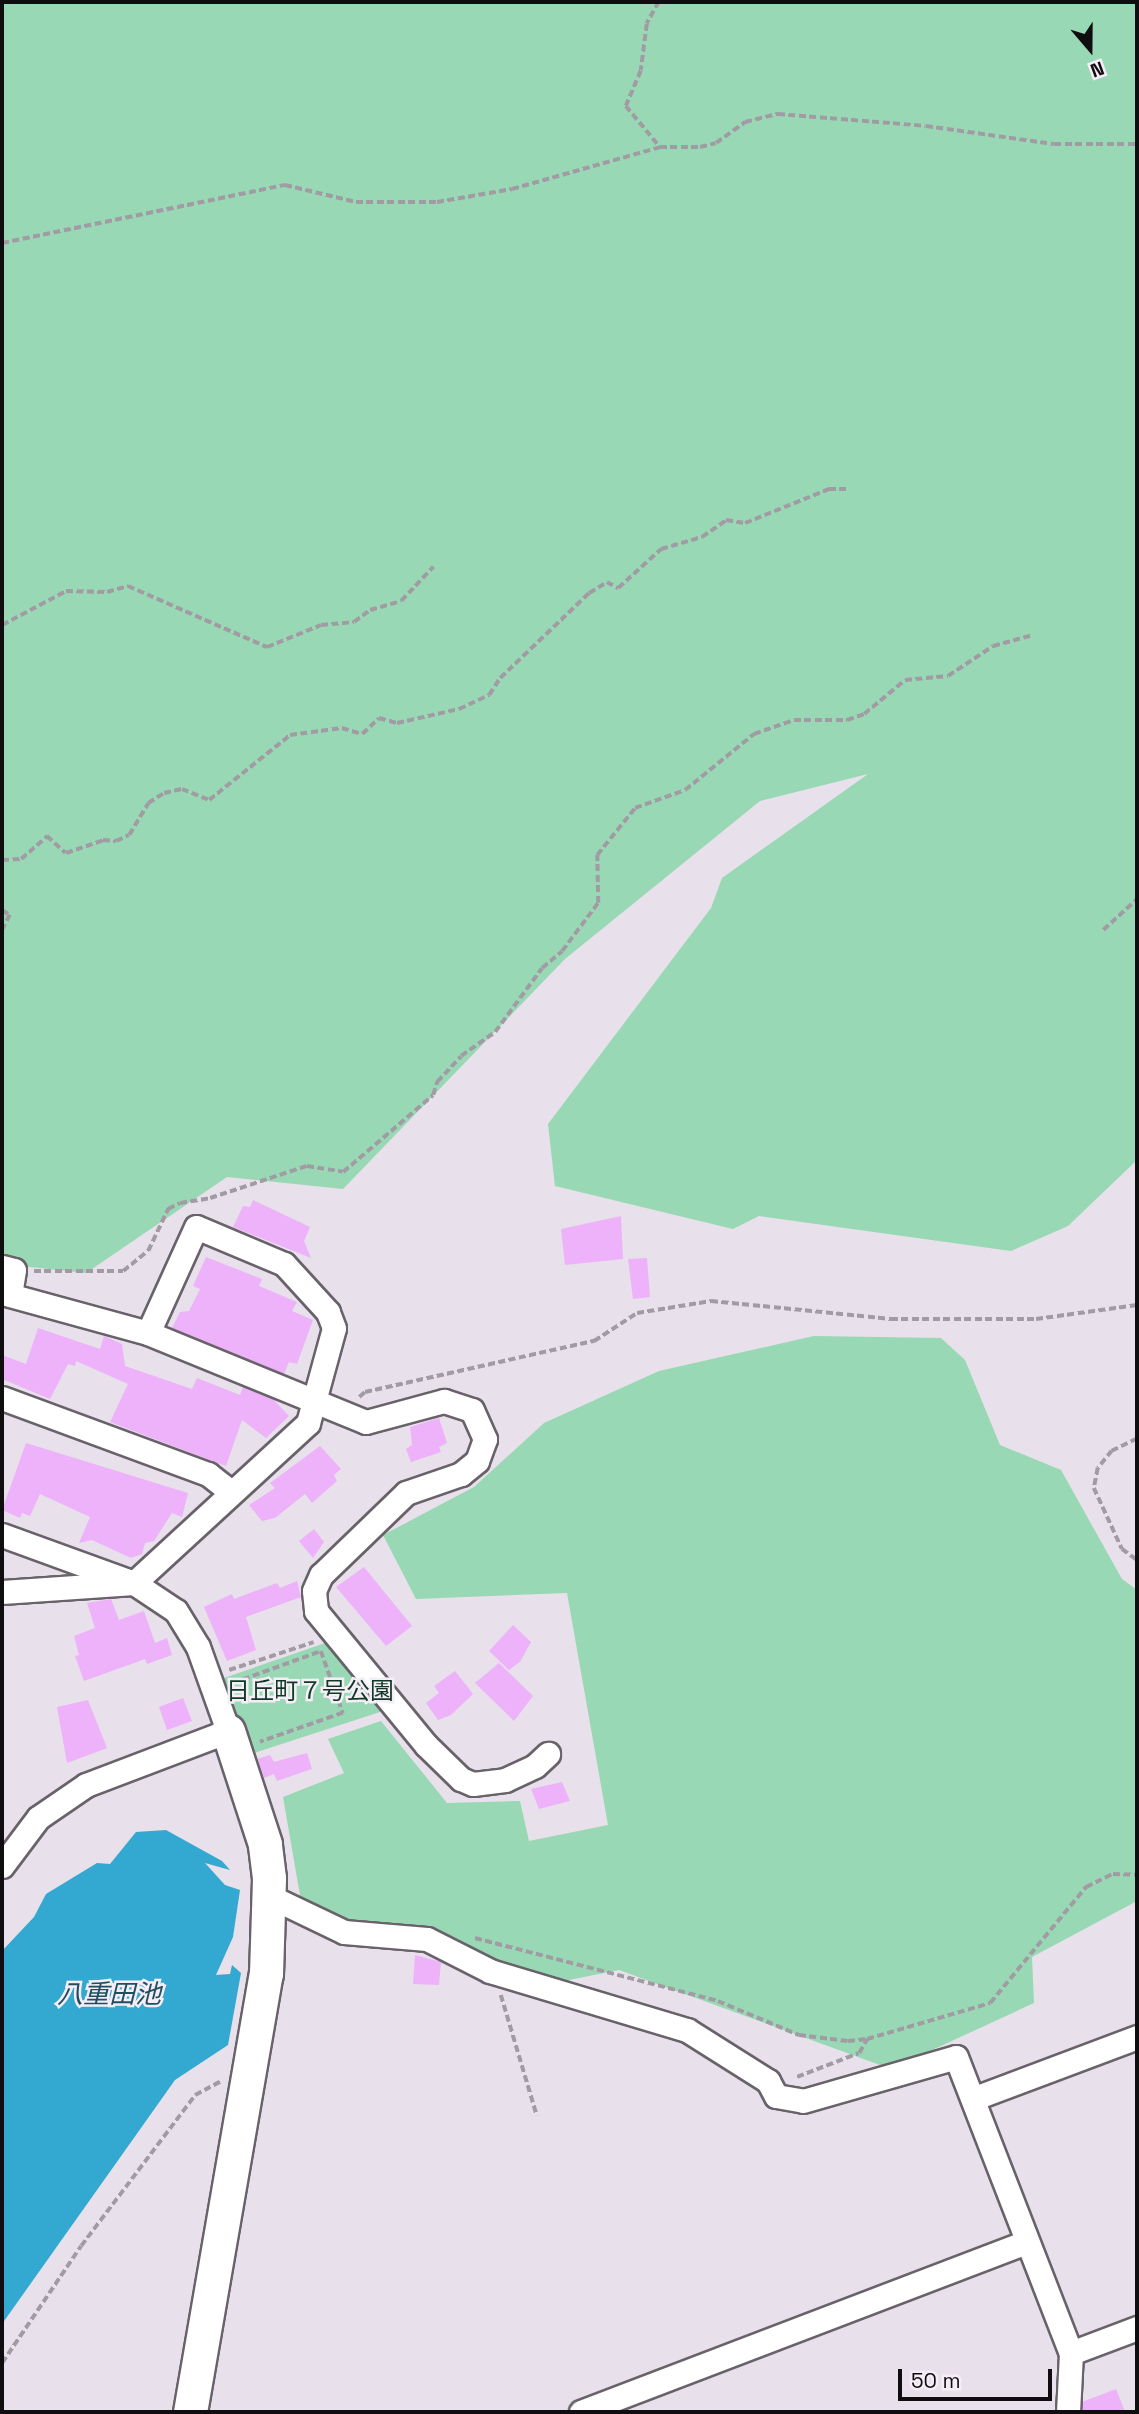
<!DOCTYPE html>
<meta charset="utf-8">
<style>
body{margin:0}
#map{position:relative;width:1139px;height:2414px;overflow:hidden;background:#e8e0ea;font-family:"Space Grotesk","Noto Sans JP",sans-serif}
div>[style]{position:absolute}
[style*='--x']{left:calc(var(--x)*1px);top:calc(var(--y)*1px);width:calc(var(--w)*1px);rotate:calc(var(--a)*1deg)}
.green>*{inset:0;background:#98d8b4}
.water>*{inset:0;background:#33a8d0}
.building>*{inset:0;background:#edb2fa}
.path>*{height:3.5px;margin-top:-1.75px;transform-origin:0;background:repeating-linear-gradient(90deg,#a19ba3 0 7px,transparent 0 10.5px)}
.roads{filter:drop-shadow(2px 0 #69626a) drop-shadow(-2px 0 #69626a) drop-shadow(0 2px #69626a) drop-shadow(0 -2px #69626a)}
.street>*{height:23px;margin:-11.5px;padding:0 11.5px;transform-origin:11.5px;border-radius:11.5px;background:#fff}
.secondary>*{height:33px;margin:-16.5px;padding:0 16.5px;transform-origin:16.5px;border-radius:16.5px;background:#fff}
span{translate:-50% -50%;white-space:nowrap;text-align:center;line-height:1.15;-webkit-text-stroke:5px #f6eef7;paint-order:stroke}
.park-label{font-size:24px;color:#103925}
.water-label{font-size:26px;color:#204e60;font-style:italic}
.frame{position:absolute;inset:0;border:4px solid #100d11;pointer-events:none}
.north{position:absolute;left:1055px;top:14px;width:70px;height:70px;-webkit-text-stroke:5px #f6eef7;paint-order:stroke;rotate:160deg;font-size:19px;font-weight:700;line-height:28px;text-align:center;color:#100d11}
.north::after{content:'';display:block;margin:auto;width:24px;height:32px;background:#100d11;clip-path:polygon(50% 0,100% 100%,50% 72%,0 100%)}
.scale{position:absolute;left:898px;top:2369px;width:154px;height:32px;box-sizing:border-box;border:4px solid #100d11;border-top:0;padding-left:9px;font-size:21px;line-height:24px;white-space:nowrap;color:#100d11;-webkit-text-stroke:5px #f6eef7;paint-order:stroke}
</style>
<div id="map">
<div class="green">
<div style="clip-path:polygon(2px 2px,1137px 2px,1137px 1160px,1068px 1226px,1011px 1251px,759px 1216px,733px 1229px,555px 1186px,548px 1124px,711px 908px,722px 878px,868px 774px,760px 801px,565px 959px,343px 1189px,227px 1177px,86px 1273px,2px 1264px)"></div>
<div style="clip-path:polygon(814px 1336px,941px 1338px,965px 1360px,1000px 1445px,1061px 1470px,1122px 1579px,1137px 1590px,1137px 1901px,1032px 1957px,1034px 2003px,891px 2069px,619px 1970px,544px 1985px,302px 1907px,283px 1797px,344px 1773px,328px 1739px,381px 1721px,447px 1803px,520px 1801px,529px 1841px,608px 1825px,567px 1593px,416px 1599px,383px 1535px,474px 1487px,544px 1423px,659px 1371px)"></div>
<div style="clip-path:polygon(328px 1642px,383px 1711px,251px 1754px,224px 1678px)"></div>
</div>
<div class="water">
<div style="clip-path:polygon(166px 1830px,222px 1861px,230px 1870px,205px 1863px,225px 1885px,240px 1890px,233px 1937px,216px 1975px,230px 1974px,232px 1965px,241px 1973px,228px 2045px,175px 2080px,2px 2324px,2px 1951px,34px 1917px,46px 1894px,97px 1863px,110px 1864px,136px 1832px)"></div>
</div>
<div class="building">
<div style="clip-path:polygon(253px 1200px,310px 1227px,304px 1241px,311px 1258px,233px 1227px,243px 1206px,250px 1207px)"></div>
<div style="clip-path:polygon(621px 1216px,623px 1259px,565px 1265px,561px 1229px)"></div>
<div style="clip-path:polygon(206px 1257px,262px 1279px,259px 1286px,297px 1302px,292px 1311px,313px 1320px,297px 1364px,289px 1362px,284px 1374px,172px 1328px,180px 1312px,189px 1311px,200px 1289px,193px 1286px)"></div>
<div style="clip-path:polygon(647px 1258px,650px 1297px,633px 1299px,628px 1259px)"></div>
<div style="clip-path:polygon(38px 1328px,100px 1349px,104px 1336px,122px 1344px,125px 1366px,192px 1389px,197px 1378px,240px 1395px,243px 1387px,273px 1399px,289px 1416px,266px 1438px,242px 1420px,226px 1466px,215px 1462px,110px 1422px,128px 1384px,76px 1361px,75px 1366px,68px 1364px,50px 1399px,2px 1379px,2px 1355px,26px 1364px)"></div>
<div style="clip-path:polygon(439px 1418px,447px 1443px,439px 1447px,441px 1452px,411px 1462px,406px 1449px,412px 1445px,410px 1427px)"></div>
<div style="clip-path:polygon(26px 1443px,188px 1493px,182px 1517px,172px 1513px,154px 1541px,145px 1543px,142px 1554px,131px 1558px,92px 1540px,79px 1543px,90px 1517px,40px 1494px,30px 1516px,22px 1513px,20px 1518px,2px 1510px)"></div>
<div style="clip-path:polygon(320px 1446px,341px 1469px,334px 1475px,337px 1481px,312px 1503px,305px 1494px,275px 1518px,262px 1521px,249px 1505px,275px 1488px,270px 1483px)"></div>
<div style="clip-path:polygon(314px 1529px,324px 1542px,313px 1558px,299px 1541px)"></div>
<div style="clip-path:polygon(364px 1567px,412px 1626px,386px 1646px,336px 1587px)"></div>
<div style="clip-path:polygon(297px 1581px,301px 1597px,246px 1617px,256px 1650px,227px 1661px,204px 1607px,232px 1594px,234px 1599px,277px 1583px,280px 1588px)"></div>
<div style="clip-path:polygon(111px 1599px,119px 1620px,144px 1611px,155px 1643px,167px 1638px,172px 1655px,147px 1664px,145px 1659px,84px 1681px,75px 1656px,79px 1655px,74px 1636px,95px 1628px,87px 1603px)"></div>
<div style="clip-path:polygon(513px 1625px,531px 1642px,520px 1662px,509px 1670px,489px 1651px)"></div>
<div style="clip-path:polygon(499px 1663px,533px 1696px,514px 1721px,475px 1683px)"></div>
<div style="clip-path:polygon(455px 1671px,473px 1694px,451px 1715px,438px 1720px,426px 1703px,439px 1693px,434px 1686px)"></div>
<div style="clip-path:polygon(183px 1698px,192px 1721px,167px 1730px,159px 1707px)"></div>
<div style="clip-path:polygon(88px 1700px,107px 1748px,67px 1763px,57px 1707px)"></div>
<div style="clip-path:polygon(307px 1753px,312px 1769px,277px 1781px,274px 1774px,264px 1778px,257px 1759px,270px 1755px,274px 1762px)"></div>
<div style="clip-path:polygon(562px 1782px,570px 1801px,539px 1809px,531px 1789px)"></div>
<div style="clip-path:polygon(415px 1955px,441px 1962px,439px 1985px,413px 1984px)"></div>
<div style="clip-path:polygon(1116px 2389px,1125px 2412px,1082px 2412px,1082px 2402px)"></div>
</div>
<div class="path">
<div style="--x:659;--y:2;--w:25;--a:119"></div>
<div style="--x:647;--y:24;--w:47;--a:97.3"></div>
<div style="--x:641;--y:71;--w:38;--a:113"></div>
<div style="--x:626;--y:106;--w:53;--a:50.3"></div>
<div style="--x:2;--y:243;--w:289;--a:-11.6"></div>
<div style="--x:285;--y:185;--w:73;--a:13.5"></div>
<div style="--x:356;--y:202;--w:81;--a:0"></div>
<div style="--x:437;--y:202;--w:76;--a:-9.8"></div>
<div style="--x:512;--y:189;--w:154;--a:-15.8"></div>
<div style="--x:660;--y:147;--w:40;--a:0"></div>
<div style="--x:700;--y:147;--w:16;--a:-14"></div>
<div style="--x:716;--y:143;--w:36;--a:-36"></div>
<div style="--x:745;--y:122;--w:34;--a:-14"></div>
<div style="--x:778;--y:114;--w:148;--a:4.6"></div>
<div style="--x:926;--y:126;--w:129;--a:8"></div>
<div style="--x:1054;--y:144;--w:83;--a:0"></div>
<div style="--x:2;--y:625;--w:72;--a:-28"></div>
<div style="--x:66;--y:591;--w:41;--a:1.4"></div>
<div style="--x:107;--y:592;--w:22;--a:-16"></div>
<div style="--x:128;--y:586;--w:152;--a:23.7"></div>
<div style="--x:267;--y:647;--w:58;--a:-22.2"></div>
<div style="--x:321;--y:625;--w:33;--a:-5"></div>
<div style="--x:354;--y:622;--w:20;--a:-37"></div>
<div style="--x:370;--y:610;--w:32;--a:-16"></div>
<div style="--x:401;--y:601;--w:47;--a:-46.7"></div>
<div style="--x:2;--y:860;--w:19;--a:-3"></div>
<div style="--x:21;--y:859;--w:35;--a:-41"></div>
<div style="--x:47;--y:836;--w:25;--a:42"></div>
<div style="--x:66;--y:853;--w:39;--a:-19"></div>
<div style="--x:103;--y:840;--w:13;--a:4"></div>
<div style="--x:116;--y:841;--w:14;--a:-25"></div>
<div style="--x:129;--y:835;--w:37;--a:-59"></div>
<div style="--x:148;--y:803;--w:19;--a:-32"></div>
<div style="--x:164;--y:793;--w:18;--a:-13"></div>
<div style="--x:182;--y:789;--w:29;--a:22"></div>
<div style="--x:209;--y:800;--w:104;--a:-38.7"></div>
<div style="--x:290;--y:735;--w:52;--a:-7.7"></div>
<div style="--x:342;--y:728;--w:21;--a:17"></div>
<div style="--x:362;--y:734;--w:23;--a:-43"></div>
<div style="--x:379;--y:718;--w:19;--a:16"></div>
<div style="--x:397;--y:723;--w:64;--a:-12.7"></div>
<div style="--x:459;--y:709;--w:33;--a:-25"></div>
<div style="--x:489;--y:695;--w:20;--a:-57"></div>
<div style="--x:500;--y:678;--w:123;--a:-43.7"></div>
<div style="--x:589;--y:593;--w:21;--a:-31"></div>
<div style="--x:607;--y:582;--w:13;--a:29"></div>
<div style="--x:618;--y:588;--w:58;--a:-42.2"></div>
<div style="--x:661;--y:549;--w:43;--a:-16.3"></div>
<div style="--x:702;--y:537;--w:29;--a:-35"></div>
<div style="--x:726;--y:520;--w:19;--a:9"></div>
<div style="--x:745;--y:523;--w:91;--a:-22"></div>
<div style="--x:829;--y:489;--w:17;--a:0"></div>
<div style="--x:2;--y:910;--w:9;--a:32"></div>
<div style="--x:10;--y:915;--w:18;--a:117"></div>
<div style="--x:1103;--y:930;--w:46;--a:-42.4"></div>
<div style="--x:1137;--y:899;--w:16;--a:-90"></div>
<div style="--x:34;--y:1271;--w:89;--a:0"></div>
<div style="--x:123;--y:1271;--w:32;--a:-39"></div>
<div style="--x:148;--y:1251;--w:47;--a:-64.5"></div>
<div style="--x:168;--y:1209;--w:13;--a:-27"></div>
<div style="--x:180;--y:1203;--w:30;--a:-9"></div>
<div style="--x:210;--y:1198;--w:102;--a:-18.3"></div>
<div style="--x:307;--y:1166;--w:36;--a:9"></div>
<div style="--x:343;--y:1172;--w:118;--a:-40.5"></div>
<div style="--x:433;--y:1095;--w:14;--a:-73"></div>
<div style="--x:437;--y:1082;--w:35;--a:-47"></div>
<div style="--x:461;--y:1056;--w:42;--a:-35.2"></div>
<div style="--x:495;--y:1032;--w:79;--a:-53.7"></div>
<div style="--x:542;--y:968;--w:26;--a:-40"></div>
<div style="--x:562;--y:951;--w:60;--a:-53.1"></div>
<div style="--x:598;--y:903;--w:48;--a:-91.2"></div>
<div style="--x:597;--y:855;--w:60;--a:-51"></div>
<div style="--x:635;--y:808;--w:53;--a:-19.8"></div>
<div style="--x:685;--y:790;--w:89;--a:-39.1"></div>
<div style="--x:754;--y:734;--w:42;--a:-19.3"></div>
<div style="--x:794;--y:720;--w:53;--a:0"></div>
<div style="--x:847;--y:720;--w:18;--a:-19"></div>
<div style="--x:864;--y:714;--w:53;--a:-39.7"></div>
<div style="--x:905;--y:680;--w:43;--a:-5.3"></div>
<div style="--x:948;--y:676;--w:54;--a:-33.7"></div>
<div style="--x:993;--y:646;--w:41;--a:-15.4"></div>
<div style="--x:359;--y:1397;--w:8;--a:-40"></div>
<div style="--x:365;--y:1392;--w:235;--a:-12.6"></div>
<div style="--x:594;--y:1341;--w:51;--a:-33.1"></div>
<div style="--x:637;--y:1313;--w:75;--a:-9.2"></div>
<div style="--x:711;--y:1301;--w:181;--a:5.7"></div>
<div style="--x:891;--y:1319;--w:145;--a:0"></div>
<div style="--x:1036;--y:1319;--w:102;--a:-7.9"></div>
<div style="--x:1137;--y:1439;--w:28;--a:154"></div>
<div style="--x:1112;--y:1451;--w:22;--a:129"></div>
<div style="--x:1098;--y:1468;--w:20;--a:101"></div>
<div style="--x:1094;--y:1488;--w:67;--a:65.3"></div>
<div style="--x:1122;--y:1549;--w:19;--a:36"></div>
<div style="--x:229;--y:1670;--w:89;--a:-18.2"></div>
<div style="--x:233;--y:1683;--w:94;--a:-20"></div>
<div style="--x:321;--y:1651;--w:66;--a:70.5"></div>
<div style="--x:343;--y:1713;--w:88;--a:160.7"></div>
<div style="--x:475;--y:1938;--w:251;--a:14.5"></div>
<div style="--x:718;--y:2001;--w:88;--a:22.8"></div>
<div style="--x:799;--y:2035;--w:49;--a:7"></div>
<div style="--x:848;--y:2041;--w:19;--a:-6"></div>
<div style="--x:501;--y:1995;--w:126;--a:73.4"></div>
<div style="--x:797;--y:2077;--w:66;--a:-21.2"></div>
<div style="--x:859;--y:2053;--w:16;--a:-60"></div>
<div style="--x:867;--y:2039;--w:128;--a:-16.3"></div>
<div style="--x:990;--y:2003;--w:151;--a:-50.4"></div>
<div style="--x:1086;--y:1887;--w:30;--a:-26"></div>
<div style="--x:1113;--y:1874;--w:24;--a:2"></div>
<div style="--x:2;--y:2363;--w:141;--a:-56"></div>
<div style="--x:81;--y:2246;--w:189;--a:-52.9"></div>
<div style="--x:195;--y:2095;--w:30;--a:-28"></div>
</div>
<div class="roads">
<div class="street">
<div style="--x:2;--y:1267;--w:12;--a:14"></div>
<div style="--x:14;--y:1270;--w:25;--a:99"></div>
<div style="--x:2;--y:1293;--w:151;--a:15.3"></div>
<div style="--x:148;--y:1333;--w:235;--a:22.2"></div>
<div style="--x:366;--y:1422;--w:81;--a:-15.1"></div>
<div style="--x:444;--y:1401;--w:29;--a:18"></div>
<div style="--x:472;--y:1410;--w:32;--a:66"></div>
<div style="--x:485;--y:1439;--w:23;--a:110"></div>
<div style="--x:477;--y:1461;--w:21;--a:141"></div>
<div style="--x:461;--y:1474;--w:58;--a:160.9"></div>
<div style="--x:406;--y:1493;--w:118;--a:136"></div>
<div style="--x:321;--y:1575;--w:17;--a:114"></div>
<div style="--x:314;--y:1591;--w:20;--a:84"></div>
<div style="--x:316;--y:1611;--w:173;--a:50.6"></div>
<div style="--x:426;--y:1745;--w:49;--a:44.2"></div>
<div style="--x:461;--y:1779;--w:13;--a:23"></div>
<div style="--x:473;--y:1784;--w:32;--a:-7"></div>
<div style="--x:505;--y:1780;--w:33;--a:-25"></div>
<div style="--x:535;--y:1766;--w:18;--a:-43"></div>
<div style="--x:2;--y:1398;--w:220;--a:20.3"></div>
<div style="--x:208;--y:1474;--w:28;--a:38"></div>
<div style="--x:2;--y:1535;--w:140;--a:20"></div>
<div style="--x:134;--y:1583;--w:50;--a:33.7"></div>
<div style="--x:176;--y:1611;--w:42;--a:58.6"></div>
<div style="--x:198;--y:1647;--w:89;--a:70.3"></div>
<div style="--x:228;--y:1731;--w:152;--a:159.2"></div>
<div style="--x:86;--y:1785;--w:58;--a:145.5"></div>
<div style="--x:38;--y:1818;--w:60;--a:126.9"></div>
<div style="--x:2;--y:1592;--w:132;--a:-3.9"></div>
<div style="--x:134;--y:1583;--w:236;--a:-42.6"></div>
<div style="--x:308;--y:1423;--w:98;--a:-74.7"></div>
<div style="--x:334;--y:1328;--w:17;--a:-111"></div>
<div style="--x:328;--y:1312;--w:65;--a:-132.5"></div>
<div style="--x:284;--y:1264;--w:95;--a:-157.2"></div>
<div style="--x:196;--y:1227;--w:116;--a:114.4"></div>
<div style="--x:269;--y:1896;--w:83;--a:25.6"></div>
<div style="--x:344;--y:1932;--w:83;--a:4.8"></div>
<div style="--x:427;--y:1939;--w:71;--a:26.9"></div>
<div style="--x:490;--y:1971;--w:206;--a:16.7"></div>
<div style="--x:687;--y:2030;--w:96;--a:32.2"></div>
<div style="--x:768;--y:2081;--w:17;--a:62"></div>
<div style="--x:776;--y:2096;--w:27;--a:10"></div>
<div style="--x:803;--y:2101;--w:159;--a:-16"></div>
<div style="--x:956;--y:2057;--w:318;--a:68.8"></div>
<div style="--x:1071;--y:2353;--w:59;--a:92.9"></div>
<div style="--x:975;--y:2098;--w:173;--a:-20.6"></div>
<div style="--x:1071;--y:2353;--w:71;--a:-20.7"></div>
<div style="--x:581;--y:2412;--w:477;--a:-20.9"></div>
</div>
<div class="secondary">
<div style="--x:190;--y:2412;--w:445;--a:-80.2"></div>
<div style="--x:266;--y:1974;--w:96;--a:-88.2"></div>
<div style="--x:269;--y:1878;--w:34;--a:-97"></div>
<div style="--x:265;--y:1844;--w:119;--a:-108.1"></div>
</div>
</div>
<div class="park-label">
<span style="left:310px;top:1691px">日丘町７号公園</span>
</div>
<div class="water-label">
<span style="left:109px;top:1995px">八重田池</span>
</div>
<div class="frame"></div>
<div class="north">N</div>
<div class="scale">50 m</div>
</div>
